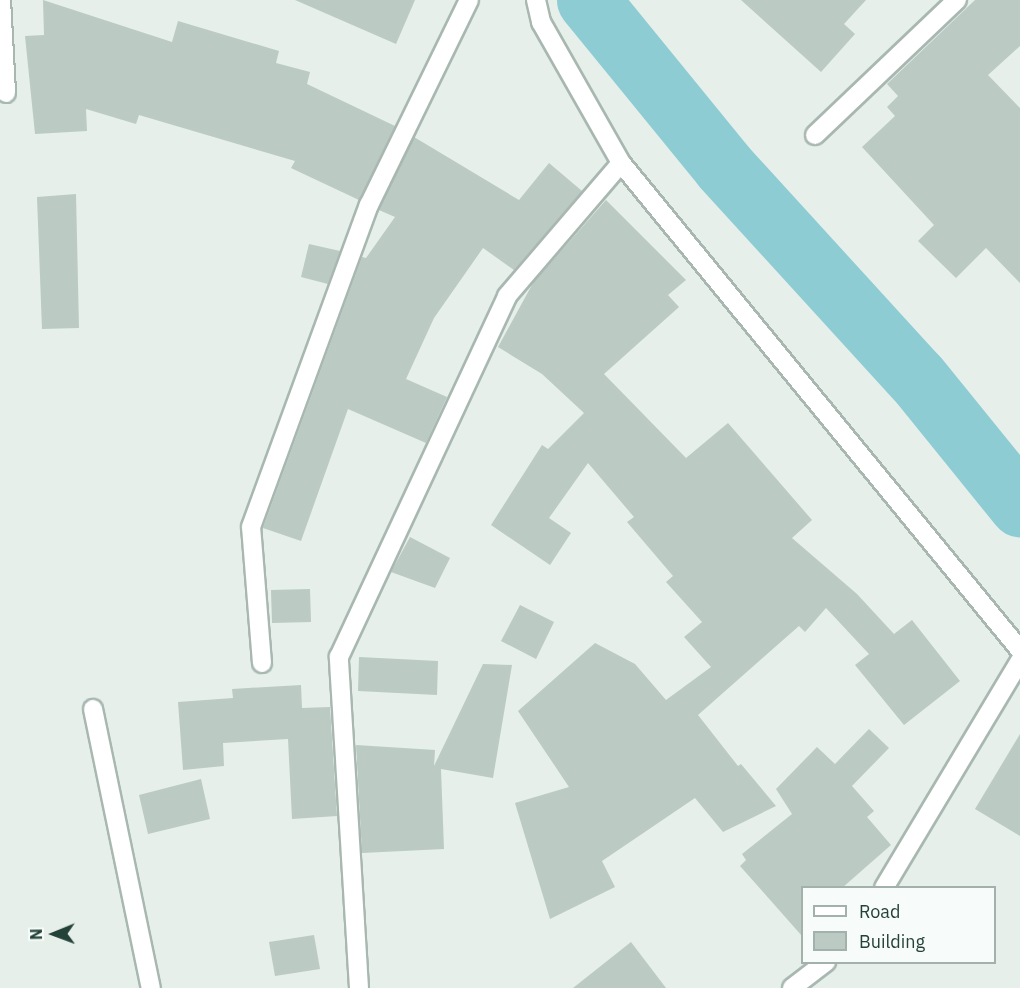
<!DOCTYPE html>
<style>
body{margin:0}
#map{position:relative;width:1020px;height:988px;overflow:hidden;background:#e6efea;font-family:"IBM Plex Sans",sans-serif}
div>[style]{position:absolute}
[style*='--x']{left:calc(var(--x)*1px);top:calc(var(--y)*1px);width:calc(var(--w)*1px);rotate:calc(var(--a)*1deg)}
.river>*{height:63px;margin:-31.5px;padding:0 31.5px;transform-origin:31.5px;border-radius:31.5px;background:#8eccd4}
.building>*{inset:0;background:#bbcac3}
.roads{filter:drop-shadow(2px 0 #a8b8b1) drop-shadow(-2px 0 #a8b8b1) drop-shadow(0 2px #a8b8b1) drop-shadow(0 -2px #a8b8b1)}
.minor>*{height:18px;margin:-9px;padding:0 9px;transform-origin:9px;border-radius:9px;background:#fff}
.tertiary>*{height:18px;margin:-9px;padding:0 9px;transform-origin:9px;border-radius:9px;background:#fff}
span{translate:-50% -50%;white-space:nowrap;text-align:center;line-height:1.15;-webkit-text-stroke:4.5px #f7fbf9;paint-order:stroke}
.legend{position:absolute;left:801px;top:886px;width:195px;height:78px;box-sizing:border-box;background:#f7fbf9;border:2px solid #a3b1ac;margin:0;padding:8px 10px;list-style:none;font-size:18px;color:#244238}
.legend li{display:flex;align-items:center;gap:12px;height:30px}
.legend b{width:30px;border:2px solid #a3b1ac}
.north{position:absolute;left:24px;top:904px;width:60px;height:60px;-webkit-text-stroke:4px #f7fbf9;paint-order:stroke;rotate:269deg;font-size:16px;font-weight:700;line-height:24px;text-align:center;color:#244238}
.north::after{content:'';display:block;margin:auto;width:21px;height:27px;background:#244238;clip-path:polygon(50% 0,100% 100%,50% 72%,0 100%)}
</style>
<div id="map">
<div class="river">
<div style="--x:588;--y:0;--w:215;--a:50.8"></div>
<div style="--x:724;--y:167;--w:286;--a:47.6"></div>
<div style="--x:917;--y:378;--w:164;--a:51"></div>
</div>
<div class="building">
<div style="clip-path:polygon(43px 0,172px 42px,178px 21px,279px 51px,276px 63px,310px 72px,307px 84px,395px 126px,359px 200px,291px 168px,295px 161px,139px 115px,136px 124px,86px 109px,87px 131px,35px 134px,25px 36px,44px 35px)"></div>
<div style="clip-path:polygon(295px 0,415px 0,396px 44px)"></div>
<div style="clip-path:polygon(741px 0,866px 0,844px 24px,855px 34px,821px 72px)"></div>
<div style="clip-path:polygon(975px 0,1020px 0,1020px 46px,988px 75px,1020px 108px,1020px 283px,986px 248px,956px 278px,918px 241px,934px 225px,862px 147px,895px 116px,887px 107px,898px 96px,887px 84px)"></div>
<div style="clip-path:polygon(414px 137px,519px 200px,549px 163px,582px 191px,514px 270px,483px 248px,434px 318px,406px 379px,447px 397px,426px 443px,348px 409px,301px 541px,263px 528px,362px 257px,366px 258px,395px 217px,379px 210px)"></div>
<div style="clip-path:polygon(76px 194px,79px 328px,42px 329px,37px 197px)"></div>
<div style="clip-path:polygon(606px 200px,686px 280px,668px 295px,679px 307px,604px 374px,686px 458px,728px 423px,812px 520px,792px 538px,857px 594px,894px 634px,912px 620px,960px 681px,904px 725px,855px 665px,869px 654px,826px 608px,805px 632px,799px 626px,698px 715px,738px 766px,741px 764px,776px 806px,723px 832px,695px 798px,602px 861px,615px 887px,550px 919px,515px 803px,569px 787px,518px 711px,595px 643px,635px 664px,666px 700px,711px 667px,684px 637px,702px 622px,666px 582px,673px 576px,627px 522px,634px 517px,588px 463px,549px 518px,571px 533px,550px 565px,491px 525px,542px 445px,548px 449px,584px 413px,542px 374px,498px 347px,533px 283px)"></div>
<div style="clip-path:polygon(309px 244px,340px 251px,328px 284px,301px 277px)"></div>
<div style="clip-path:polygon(410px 537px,450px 558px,435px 588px,391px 572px)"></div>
<div style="clip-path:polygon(310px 589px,311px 622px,272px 623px,271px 590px)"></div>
<div style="clip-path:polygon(520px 605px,554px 622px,536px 659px,501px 641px)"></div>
<div style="clip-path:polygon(359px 657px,438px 661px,437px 695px,358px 691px)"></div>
<div style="clip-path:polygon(483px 664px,512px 665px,493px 778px,441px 769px,444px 849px,362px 853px,356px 745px,435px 750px,434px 766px)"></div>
<div style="clip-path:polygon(301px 685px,302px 708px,330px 707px,337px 816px,292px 819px,288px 739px,223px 743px,224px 766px,183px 770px,178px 702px,233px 698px,232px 689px)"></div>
<div style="clip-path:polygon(869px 729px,889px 748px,852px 786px,874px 811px,867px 817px,891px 845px,842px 888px,802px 888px,802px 936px,740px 866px,746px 860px,742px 854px,792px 814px,776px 789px,817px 747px,835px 764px)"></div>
<div style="clip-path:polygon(1020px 734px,1020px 836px,975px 809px)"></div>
<div style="clip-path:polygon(201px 779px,210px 819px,148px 834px,139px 795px)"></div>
<div style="clip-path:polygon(314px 935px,320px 969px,275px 976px,269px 942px)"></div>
<div style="clip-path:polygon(631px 942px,666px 988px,573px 988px)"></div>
</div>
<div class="roads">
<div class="minor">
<div style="--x:1;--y:0;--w:93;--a:86.9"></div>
<div style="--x:815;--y:135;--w:196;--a:-43.6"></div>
<div style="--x:262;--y:663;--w:136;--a:-94.6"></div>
<div style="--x:251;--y:527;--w:343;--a:-69.9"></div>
<div style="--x:369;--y:205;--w:228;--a:-64"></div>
<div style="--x:93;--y:709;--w:285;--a:78.3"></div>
<div style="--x:884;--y:888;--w:265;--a:-59.1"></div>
<div style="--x:359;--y:988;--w:332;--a:-93.5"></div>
<div style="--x:339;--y:657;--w:398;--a:-65"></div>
<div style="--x:507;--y:296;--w:175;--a:-49.4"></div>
<div style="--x:792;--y:988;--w:43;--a:-37.4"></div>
</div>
<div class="tertiary">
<div style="--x:536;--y:0;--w:23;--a:77"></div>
<div style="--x:541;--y:22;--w:162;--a:60.4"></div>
<div style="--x:621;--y:163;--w:630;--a:50.67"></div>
</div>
</div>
<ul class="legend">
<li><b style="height:8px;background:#fff"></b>Road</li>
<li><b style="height:16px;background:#bbcac3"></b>Building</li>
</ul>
<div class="north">N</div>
</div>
